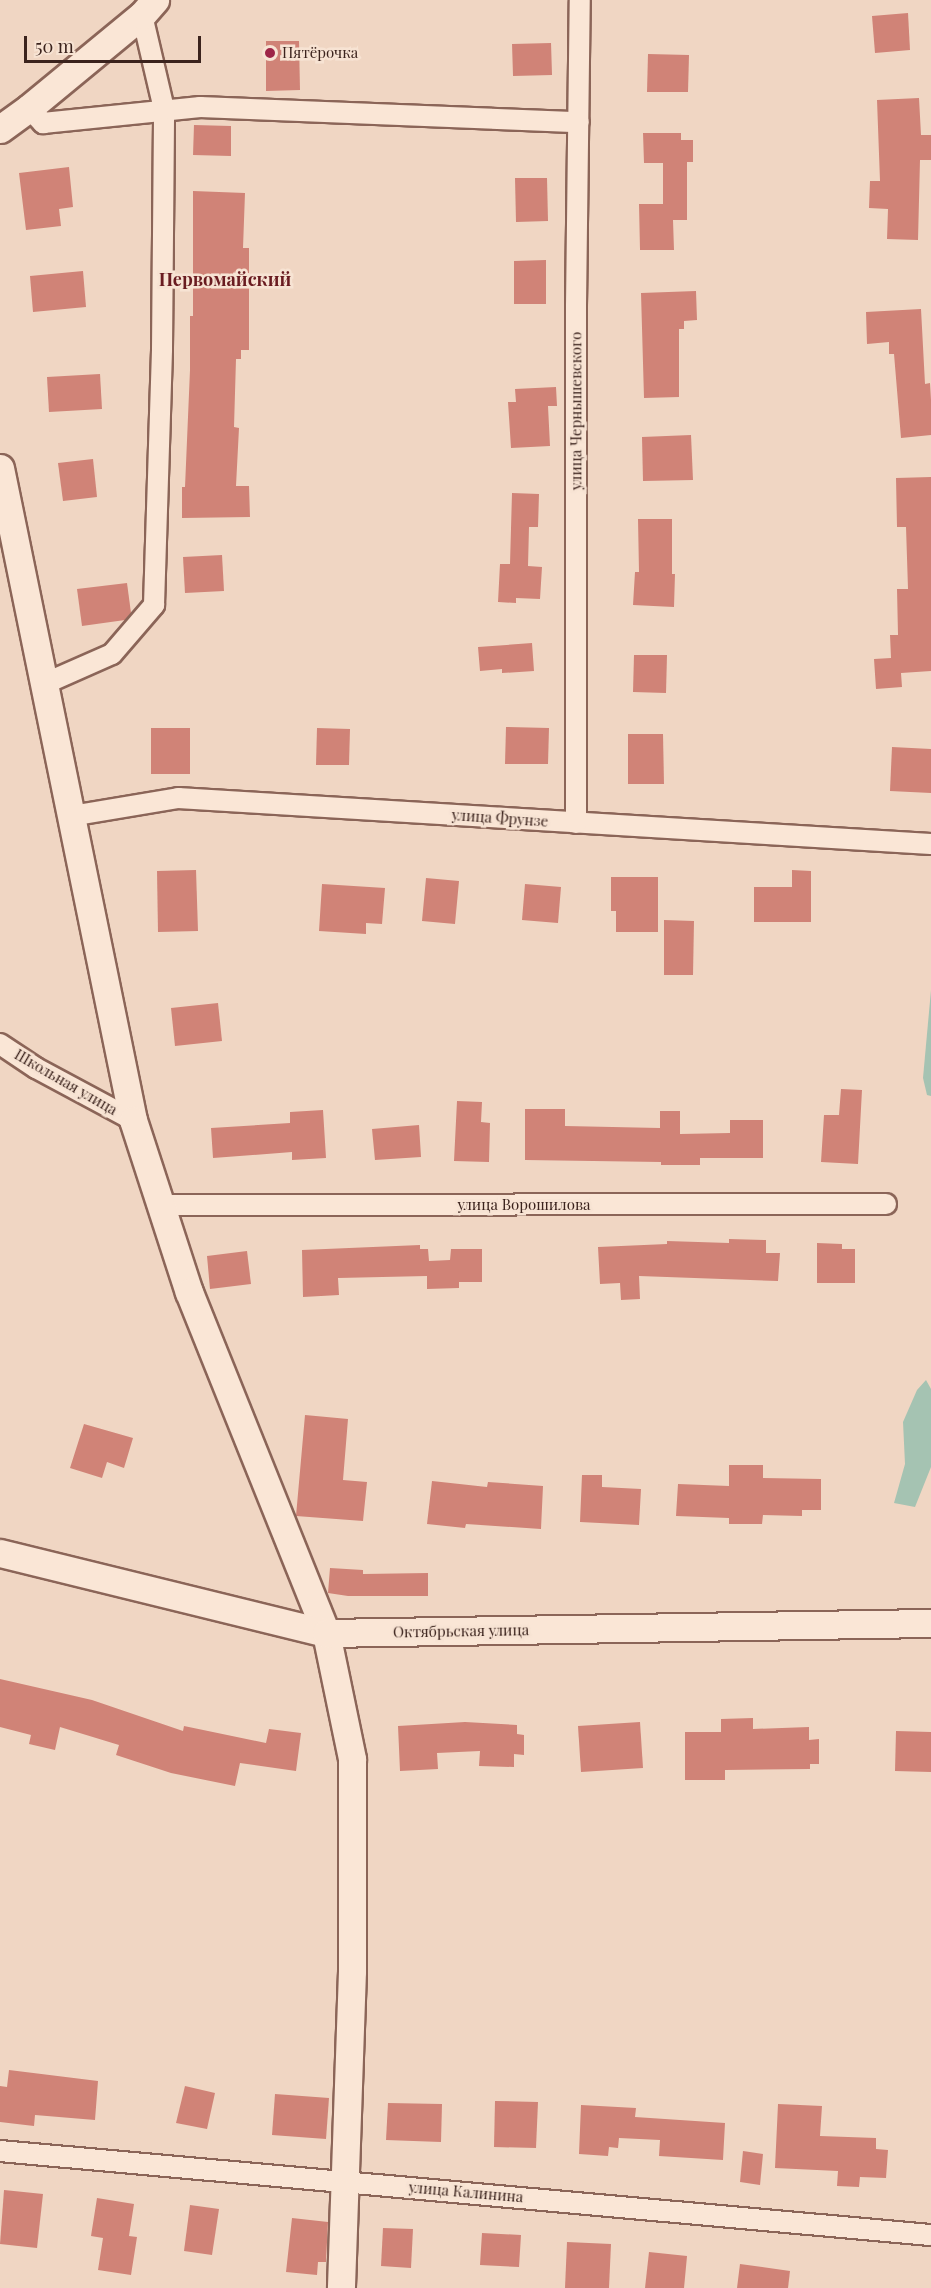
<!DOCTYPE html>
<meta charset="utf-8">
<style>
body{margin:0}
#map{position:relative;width:931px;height:2288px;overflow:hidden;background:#f0d6c3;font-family:"Playfair Display",serif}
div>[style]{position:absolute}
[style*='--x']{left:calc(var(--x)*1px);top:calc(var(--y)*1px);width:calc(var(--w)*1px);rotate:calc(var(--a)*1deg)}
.water>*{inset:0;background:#a5c3b2}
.building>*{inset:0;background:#d08377}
.roads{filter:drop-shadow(2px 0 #8b6558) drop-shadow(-2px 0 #8b6558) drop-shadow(0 2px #8b6558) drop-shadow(0 -2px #8b6558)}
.street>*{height:20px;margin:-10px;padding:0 10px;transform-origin:10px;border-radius:10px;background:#fae6d6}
.secondary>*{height:27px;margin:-13.5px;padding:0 13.5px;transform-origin:13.5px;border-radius:13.5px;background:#fae6d6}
.dots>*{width:16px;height:16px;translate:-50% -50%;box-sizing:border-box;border:3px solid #f7e3d3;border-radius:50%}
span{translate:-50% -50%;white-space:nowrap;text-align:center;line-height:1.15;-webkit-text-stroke:5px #f7e3d3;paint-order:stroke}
.poi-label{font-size:15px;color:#3b231d}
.left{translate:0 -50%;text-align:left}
.street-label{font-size:15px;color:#3b231d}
.quarter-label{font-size:18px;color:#691b20;font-weight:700}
.scale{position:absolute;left:24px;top:36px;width:177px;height:27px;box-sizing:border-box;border:3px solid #3b231d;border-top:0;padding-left:8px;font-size:18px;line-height:21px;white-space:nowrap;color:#3b231d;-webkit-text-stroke:4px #f7e3d3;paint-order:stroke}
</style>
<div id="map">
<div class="water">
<div style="clip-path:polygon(931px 990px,931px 1096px,927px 1095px,923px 1078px)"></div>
<div style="clip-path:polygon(926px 1380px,931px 1389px,931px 1467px,915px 1507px,894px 1503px,905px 1464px,903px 1422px,917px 1390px)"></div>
</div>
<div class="building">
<div style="clip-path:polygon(908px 13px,910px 50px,875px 53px,872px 16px)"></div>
<div style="clip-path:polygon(266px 41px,299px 41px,300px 90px,266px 91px)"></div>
<div style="clip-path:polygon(551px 43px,552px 75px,513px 76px,512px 44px)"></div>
<div style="clip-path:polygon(648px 54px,689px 55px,688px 92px,647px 92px)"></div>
<div style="clip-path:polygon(919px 98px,921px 135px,931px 135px,931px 160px,920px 160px,918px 240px,887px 239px,888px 209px,869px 208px,870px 181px,880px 181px,877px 100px)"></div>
<div style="clip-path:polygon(194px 125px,231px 126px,231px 156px,193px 155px)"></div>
<div style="clip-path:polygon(643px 133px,681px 133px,681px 140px,693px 140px,693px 162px,687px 162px,687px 220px,673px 220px,674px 250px,640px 250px,639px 204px,663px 204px,663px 163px,644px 163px)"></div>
<div style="clip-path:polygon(69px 167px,73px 207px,59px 209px,61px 226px,26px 230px,19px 173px)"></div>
<div style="clip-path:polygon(515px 178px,547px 178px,548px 221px,516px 222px)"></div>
<div style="clip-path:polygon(193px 191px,245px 193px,243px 248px,249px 248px,249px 350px,241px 350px,241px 359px,236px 359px,234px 427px,239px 428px,236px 486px,249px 486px,250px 517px,182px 518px,182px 487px,185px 487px,190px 370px,190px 316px,193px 316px)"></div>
<div style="clip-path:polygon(546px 260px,546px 304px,514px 304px,514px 261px)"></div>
<div style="clip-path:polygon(83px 271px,86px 307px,33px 312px,30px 276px)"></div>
<div style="clip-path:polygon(696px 291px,697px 320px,684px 321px,684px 329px,679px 329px,679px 397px,644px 398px,641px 293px)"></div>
<div style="clip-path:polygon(921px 309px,925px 384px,930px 383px,931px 400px,931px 435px,901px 438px,894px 354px,889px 354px,889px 342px,867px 344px,866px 312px)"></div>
<div style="clip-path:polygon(100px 374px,102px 409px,49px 412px,47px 377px)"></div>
<div style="clip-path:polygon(556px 387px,557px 406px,548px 406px,550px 446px,511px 448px,508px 402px,516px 402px,515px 389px)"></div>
<div style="clip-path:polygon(691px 435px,693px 480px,643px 481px,642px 437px)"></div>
<div style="clip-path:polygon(93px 459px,97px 497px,63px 501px,58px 463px)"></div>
<div style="clip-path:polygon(931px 477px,931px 671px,901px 673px,902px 687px,876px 689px,874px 659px,891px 658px,890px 635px,898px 635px,897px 589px,908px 589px,906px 527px,897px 527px,896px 478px)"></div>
<div style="clip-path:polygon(512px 493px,539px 494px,538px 527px,529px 527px,528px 566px,542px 567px,540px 599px,516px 598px,516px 603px,498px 602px,500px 564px,510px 564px)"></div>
<div style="clip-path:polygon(638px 519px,672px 519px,672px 574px,675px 574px,674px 607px,633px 605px,635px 572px,639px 572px)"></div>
<div style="clip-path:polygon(222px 555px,224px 591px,185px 593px,183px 557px)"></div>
<div style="clip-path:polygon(127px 583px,131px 613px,125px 620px,82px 626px,77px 589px)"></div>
<div style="clip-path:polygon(532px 643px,534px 671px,502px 673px,502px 669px,480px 671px,478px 647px)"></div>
<div style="clip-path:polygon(634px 655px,667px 655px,666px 693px,633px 692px)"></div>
<div style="clip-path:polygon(506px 727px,549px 728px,548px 764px,505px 764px)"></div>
<div style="clip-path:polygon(151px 728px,190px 728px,190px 774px,151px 774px)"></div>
<div style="clip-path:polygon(317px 728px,350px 729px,349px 765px,316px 765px)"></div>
<div style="clip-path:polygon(628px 734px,663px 734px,664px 784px,628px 784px)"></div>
<div style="clip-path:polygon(892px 747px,931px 749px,931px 793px,890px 791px)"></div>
<div style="clip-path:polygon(196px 870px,198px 931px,158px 932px,157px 871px)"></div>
<div style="clip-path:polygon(792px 870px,811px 871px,811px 922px,754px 922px,754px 887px,792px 887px)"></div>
<div style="clip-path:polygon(611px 877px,658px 877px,658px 932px,616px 932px,616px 911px,611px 911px)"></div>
<div style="clip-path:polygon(426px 878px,459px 881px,455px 924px,422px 921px)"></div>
<div style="clip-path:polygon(322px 884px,385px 888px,382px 924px,366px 923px,366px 934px,319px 931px)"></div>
<div style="clip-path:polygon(525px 884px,561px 887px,558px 923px,522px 920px)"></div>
<div style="clip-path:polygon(664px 920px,694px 921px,693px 975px,664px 975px)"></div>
<div style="clip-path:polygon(218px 1003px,222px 1041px,175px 1046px,171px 1008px)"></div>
<div style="clip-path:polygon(841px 1089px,862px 1090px,858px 1164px,821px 1162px,824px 1115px,839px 1115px)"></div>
<div style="clip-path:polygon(457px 1101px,482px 1102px,481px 1122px,490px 1123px,489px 1162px,454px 1161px)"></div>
<div style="clip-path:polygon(525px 1109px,565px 1109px,565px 1126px,660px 1128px,660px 1111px,680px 1111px,680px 1134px,730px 1133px,730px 1120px,763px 1120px,763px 1158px,700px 1158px,700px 1165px,661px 1165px,661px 1162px,525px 1160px)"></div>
<div style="clip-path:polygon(323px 1110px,326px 1158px,292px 1160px,292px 1152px,213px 1158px,211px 1128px,290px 1123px,290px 1112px)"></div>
<div style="clip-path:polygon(419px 1125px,421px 1157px,375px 1160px,372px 1129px)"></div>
<div style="clip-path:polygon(729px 1239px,766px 1240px,766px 1253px,780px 1253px,778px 1281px,639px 1276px,640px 1299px,621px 1300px,620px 1283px,600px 1284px,598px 1247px,667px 1244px,667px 1241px,729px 1243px)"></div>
<div style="clip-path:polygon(817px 1243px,842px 1244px,842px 1249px,855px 1249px,855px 1283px,817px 1283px)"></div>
<div style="clip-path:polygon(420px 1245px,420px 1249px,428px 1249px,429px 1261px,450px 1260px,451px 1249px,482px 1249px,482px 1282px,459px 1282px,459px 1288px,427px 1289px,427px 1276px,338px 1278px,339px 1295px,303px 1297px,302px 1250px)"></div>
<div style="clip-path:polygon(247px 1251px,251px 1284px,210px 1289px,207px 1256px)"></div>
<div style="clip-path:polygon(305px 1415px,348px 1419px,343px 1480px,367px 1482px,363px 1521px,296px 1516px)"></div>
<div style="clip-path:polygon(84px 1424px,133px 1438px,124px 1468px,107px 1462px,102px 1478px,70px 1468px)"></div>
<div style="clip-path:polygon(729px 1465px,763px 1465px,763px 1478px,821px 1479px,821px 1510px,802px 1510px,802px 1516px,763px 1515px,762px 1524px,729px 1524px,729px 1518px,676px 1516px,678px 1484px,729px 1486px)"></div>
<div style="clip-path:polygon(582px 1475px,602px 1475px,602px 1487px,641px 1489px,639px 1525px,580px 1522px)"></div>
<div style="clip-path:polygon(432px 1481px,487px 1487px,488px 1482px,543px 1486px,541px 1529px,466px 1524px,465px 1528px,427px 1524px)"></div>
<div style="clip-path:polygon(330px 1568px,363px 1570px,363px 1574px,428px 1573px,428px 1596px,348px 1596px,328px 1593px)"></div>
<div style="clip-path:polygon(0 1679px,92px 1700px,183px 1731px,184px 1726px,266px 1743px,269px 1729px,301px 1733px,296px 1771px,240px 1763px,235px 1786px,171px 1773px,116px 1755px,119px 1745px,60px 1727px,55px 1750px,29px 1744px,31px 1735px,0 1727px)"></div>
<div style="clip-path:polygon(753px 1718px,753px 1729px,809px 1727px,809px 1740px,819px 1739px,819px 1764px,810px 1764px,810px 1769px,725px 1770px,725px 1780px,685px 1780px,685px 1732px,721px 1732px,721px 1719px)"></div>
<div style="clip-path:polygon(465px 1722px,517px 1725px,517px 1734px,524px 1735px,524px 1755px,514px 1754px,514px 1767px,479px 1766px,480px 1751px,437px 1753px,438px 1769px,400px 1771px,398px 1726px)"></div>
<div style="clip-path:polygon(640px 1722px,643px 1768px,581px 1772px,578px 1726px)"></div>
<div style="clip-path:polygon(896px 1731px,931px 1732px,931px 1772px,895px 1771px)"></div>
<div style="clip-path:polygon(9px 2070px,98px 2081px,95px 2120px,35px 2115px,34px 2126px,0 2122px,0 2086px,7px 2087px)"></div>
<div style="clip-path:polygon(185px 2086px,215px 2093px,207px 2129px,176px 2123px)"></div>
<div style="clip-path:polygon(275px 2094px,329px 2098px,326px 2139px,272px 2135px)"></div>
<div style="clip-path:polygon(495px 2101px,538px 2102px,536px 2148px,494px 2147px)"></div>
<div style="clip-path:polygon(388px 2103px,442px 2104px,441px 2142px,386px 2140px)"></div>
<div style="clip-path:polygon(778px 2104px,822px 2106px,820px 2136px,876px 2138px,876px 2149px,888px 2150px,886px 2178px,860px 2177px,859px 2187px,837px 2186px,838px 2171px,775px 2168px)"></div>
<div style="clip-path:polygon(581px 2105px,636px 2108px,635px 2117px,725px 2123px,723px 2160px,659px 2156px,660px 2140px,619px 2138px,618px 2148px,609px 2147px,608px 2156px,579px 2154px)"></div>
<div style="clip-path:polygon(743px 2151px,763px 2154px,760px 2185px,740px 2182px)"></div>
<div style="clip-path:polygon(4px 2190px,43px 2194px,37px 2248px,0 2244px)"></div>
<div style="clip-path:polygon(97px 2198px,134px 2204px,129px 2236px,137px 2237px,131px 2275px,98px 2270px,103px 2238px,91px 2236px)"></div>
<div style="clip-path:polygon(190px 2205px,219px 2209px,212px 2255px,184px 2251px)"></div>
<div style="clip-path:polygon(292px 2218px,328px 2222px,326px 2262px,318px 2262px,317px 2275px,286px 2272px)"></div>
<div style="clip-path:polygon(383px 2228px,413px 2229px,411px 2268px,381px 2266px)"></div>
<div style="clip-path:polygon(482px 2233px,521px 2235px,519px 2267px,480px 2265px)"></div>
<div style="clip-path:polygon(567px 2242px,611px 2244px,609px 2288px,565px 2288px)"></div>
<div style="clip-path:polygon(649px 2252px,687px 2256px,684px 2288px,645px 2288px)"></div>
<div style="clip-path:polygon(740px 2264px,790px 2271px,788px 2288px,737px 2288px)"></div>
</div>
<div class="roads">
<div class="street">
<div style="--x:29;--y:108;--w:21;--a:47"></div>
<div style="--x:43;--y:123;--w:158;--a:-5.8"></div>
<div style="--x:200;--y:107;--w:379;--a:2.3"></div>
<div style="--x:44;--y:684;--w:74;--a:-23.8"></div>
<div style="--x:112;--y:654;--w:65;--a:-49.4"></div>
<div style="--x:154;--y:605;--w:256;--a:-88.2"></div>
<div style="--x:162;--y:349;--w:240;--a:-89.5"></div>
<div style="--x:164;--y:109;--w:97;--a:-103.2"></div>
<div style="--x:71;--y:816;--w:109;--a:-9.5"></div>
<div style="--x:178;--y:798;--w:754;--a:3.5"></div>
<div style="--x:576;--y:823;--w:517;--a:-90"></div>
<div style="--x:576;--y:306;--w:306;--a:-89.3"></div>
<div style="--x:0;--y:1044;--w:43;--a:33.7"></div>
<div style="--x:36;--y:1068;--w:110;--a:28.2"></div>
<div style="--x:162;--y:1205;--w:724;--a:-0.08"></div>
<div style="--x:0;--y:2151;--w:935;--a:5.16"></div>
</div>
<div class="secondary">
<div style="--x:0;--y:129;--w:36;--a:-36"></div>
<div style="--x:29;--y:108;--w:146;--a:-39.5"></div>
<div style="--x:142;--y:15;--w:20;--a:-49"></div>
<div style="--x:0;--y:468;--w:665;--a:78.47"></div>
<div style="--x:133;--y:1120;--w:181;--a:72"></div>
<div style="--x:189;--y:1292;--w:367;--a:68.1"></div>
<div style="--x:326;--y:1633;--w:129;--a:78.3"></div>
<div style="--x:352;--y:1759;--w:212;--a:90"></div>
<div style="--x:352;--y:1971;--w:317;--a:92"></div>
<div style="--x:0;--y:1553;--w:336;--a:13.8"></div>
<div style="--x:326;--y:1633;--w:605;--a:-0.95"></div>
</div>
</div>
<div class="dots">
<div style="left:270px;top:53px;background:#9e2547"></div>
</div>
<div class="poi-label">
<span class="left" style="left:282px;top:53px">Пятёрочка</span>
</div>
<div class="street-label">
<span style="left:576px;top:411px;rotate:-90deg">улица Чернышевского</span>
<span style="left:500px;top:818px;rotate:4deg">улица Фрунзе</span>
<span style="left:66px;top:1082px;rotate:30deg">Школьная улица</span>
<span style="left:524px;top:1205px">улица Ворошилова</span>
<span style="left:461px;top:1631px;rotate:-1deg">Октябрьская улица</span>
<span style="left:466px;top:2192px;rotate:5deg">улица Калинина</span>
</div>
<div class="quarter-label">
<span style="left:225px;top:279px">Первомайский</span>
</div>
<div class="scale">50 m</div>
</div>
